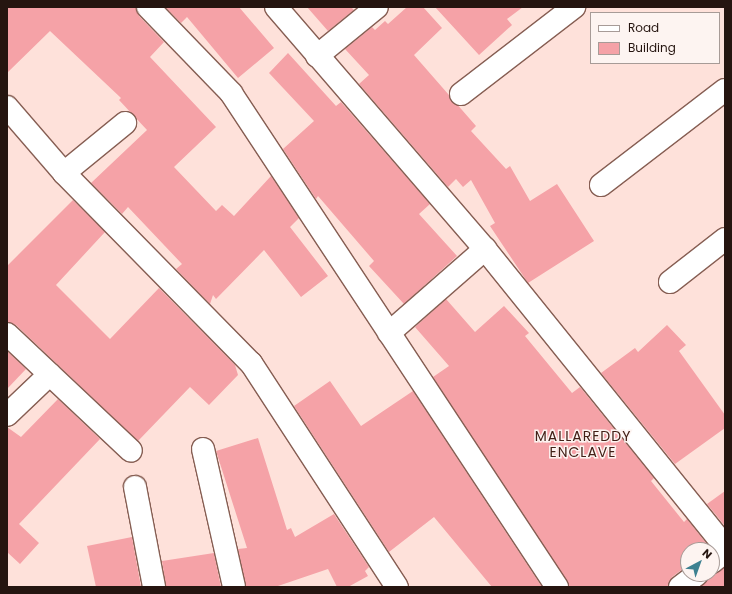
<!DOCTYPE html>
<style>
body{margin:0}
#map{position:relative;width:732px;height:594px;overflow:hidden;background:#fee1da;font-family:Poppins,sans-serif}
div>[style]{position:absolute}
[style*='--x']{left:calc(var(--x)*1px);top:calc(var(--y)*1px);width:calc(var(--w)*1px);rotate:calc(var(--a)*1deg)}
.building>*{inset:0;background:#f5a2a7}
.roads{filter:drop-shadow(1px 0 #865e53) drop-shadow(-1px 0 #865e53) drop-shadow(0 1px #865e53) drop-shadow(0 -1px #865e53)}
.street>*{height:22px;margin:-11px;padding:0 11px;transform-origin:11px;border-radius:11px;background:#fff}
span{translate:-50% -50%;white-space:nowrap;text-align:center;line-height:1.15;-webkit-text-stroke:3px #fdf4f1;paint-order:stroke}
.neighbourhood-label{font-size:14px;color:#432017;letter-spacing:1px}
.frame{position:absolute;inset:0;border:8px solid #251510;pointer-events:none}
.legend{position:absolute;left:590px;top:12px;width:130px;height:52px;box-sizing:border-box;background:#fdf4f1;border:1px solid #a79b97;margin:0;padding:5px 7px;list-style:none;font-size:12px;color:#251510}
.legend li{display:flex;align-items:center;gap:8px;height:20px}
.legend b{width:20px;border:1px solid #a79b97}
.north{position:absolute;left:680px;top:542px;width:40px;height:40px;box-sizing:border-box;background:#fdf4f1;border:1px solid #a79b97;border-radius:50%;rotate:41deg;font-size:11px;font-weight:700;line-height:16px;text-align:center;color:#251510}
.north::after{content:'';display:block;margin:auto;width:14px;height:18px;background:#3e8191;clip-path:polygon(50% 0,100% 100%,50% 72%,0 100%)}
</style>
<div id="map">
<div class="building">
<div style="clip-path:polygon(7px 7px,136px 7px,139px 16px,164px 42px,150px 57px,216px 127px,174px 167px,216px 211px,222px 205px,234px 216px,271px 176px,299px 218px,290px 227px,328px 276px,301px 297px,264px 250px,216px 299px,213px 295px,210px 304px,176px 269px,182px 264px,128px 207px,122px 214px,91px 183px,147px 130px,119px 100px,121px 98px,50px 31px,7px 73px)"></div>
<div style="clip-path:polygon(165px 7px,239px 7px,274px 48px,238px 78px,187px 17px,181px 23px)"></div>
<div style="clip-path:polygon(307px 7px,351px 7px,354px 10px,328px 31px)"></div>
<div style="clip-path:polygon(407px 7px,423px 7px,442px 28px,414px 55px,476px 126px,471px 131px,506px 169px,510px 166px,530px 201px,557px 184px,594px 241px,528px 283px,490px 226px,495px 223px,471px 180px,463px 187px,456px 179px,448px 187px,359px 84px,369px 75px,345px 49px,372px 27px,375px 30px,385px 21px,388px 24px)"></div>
<div style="clip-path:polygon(435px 7px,523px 7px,507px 19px,512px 25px,479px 55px)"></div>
<div style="clip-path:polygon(288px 53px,336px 106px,341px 102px,430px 204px,419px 214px,457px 256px,404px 304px,369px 266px,374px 261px,318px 196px,316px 199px,283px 149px,314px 121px,269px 73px)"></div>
<div style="clip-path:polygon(73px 200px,105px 232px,56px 285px,110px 339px,159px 288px,235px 365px,238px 375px,209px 405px,190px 387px,138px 441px,16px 325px,7px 322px,7px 266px)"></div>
<div style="clip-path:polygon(446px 299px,475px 332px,504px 306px,529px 333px,525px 336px,572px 393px,580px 387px,654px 478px,651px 481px,684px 522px,687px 519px,710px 548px,688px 550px,688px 565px,672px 577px,668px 587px,569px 587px,433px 377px,449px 366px,415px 327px)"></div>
<div style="clip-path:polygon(667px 325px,686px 345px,679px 351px,725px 415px,725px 428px,675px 464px,601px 373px,635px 348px,638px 352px)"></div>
<div style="clip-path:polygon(7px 351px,26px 369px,7px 389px)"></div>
<div style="clip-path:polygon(330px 381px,361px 426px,413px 391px,542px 587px,492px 587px,434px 517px,389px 552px,294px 406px)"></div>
<div style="clip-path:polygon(58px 399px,100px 439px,19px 524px,39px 543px,20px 564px,7px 552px,7px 427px,21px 437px)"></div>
<div style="clip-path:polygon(258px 438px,287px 530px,291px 528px,295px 537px,334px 514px,369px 567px,365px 571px,368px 576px,348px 587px,337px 587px,328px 569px,275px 587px,246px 587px,238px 549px,247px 548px,216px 451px)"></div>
<div style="clip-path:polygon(725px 491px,725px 526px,707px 504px)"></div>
<div style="clip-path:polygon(132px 537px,141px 587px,96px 587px,87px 546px)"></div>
<div style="clip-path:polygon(214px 553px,221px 587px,166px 587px,162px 561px)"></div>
<div style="clip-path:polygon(725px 568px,725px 587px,701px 587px,709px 574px)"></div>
</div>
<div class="roads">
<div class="street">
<div style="--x:148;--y:7;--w:120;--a:46"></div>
<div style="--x:231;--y:93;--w:592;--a:56.58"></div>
<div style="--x:276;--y:7;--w:320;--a:49.2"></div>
<div style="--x:485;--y:249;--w:382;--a:51.1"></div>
<div style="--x:317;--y:56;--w:77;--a:-39.2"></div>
<div style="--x:461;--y:94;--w:143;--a:-37.6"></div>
<div style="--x:7;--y:107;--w:87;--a:49.2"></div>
<div style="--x:64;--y:173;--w:267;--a:45.5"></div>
<div style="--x:251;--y:363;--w:267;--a:56.9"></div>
<div style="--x:64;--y:173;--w:79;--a:-39.3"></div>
<div style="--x:601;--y:185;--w:156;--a:-37.5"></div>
<div style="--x:670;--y:282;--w:70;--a:-38"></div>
<div style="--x:389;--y:333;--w:128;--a:-41.2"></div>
<div style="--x:7;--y:334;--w:170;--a:43.3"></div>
<div style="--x:7;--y:415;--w:59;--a:-43.6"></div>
<div style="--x:203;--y:449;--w:141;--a:77.3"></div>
<div style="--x:135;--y:487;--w:102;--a:79.2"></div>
<div style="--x:712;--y:562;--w:16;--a:-38"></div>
<div style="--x:680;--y:587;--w:21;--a:-37"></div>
</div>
</div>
<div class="neighbourhood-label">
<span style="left:583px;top:444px">MALLAREDDY<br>ENCLAVE</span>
</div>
<div class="frame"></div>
<ul class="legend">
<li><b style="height:5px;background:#fff"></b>Road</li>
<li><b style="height:11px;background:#f5a2a7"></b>Building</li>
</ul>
<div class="north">N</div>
</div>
